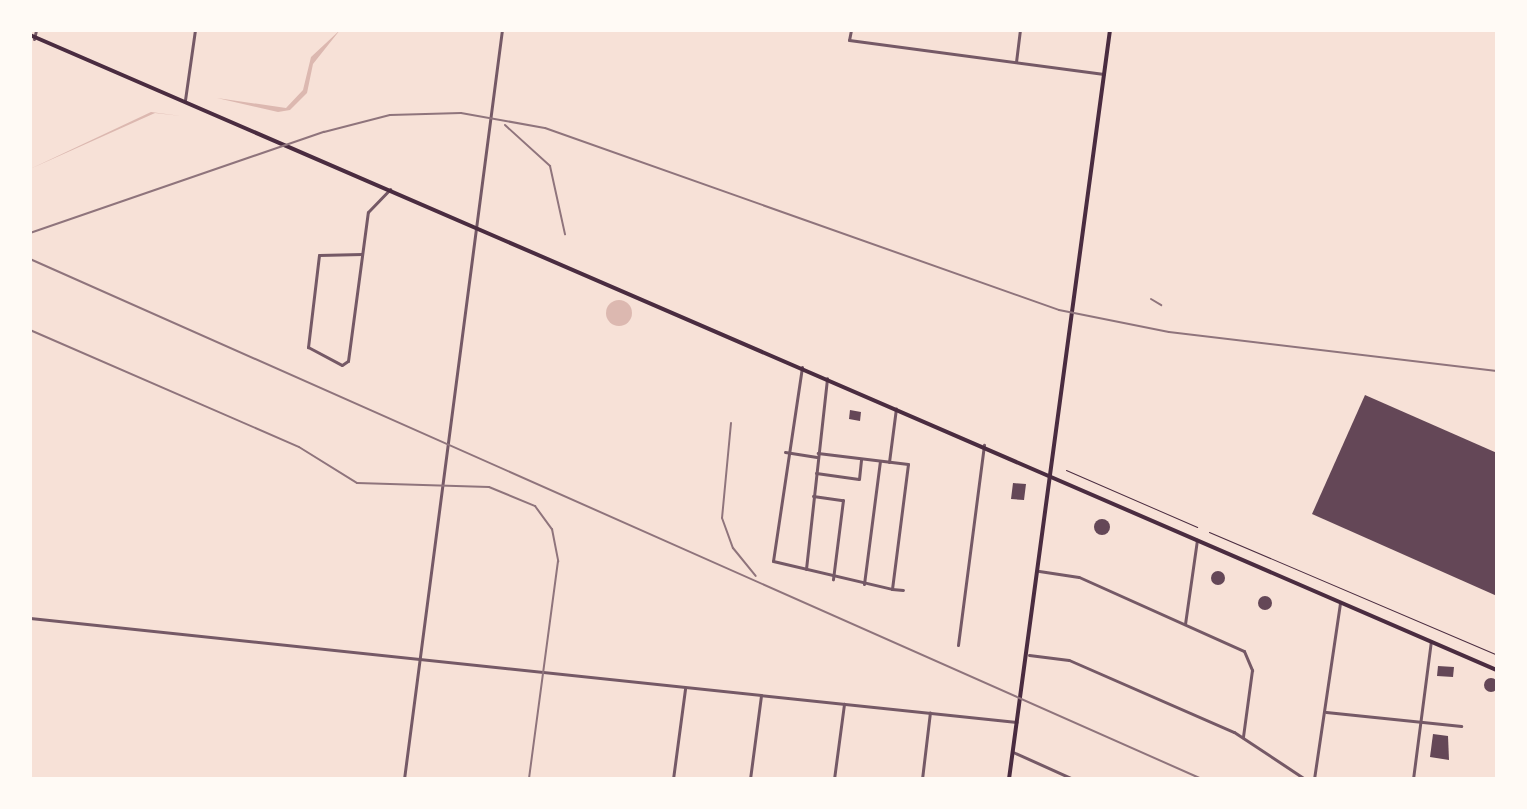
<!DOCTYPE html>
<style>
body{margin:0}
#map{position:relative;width:1527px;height:809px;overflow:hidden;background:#f7e1d7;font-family:"IBM Plex Sans",sans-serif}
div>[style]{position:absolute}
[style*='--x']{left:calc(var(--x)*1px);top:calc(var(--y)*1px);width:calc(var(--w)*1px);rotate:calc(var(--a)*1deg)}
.water>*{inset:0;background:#dcb8b0}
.round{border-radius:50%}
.building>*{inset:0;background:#644757}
.path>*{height:1px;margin:-0.5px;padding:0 0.5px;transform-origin:0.5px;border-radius:0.5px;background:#4a2c40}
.minor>*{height:3px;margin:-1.5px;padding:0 1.5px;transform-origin:1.5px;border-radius:1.5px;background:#755966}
.tertiary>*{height:3px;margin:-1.5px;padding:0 1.5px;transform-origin:1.5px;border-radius:1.5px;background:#755966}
.secondary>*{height:4px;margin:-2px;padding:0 2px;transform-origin:2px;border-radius:2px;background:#4a2c40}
.rail>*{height:2px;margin:-1px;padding:0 1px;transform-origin:1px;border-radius:1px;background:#8f747c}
span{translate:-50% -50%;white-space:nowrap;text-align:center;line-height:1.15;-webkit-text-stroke:8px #fffaf5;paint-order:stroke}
.frame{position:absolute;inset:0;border:32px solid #fffaf5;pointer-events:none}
</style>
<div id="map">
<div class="water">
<div style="clip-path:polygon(340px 30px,313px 64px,307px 93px,290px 110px,278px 112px,217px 98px,286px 108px,303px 90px,311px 57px)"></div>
<div style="clip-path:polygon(151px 112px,181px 116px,155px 113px,30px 169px)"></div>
<div class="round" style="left:606px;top:300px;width:26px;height:26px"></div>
</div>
<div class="building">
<div style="clip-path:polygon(1365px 395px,1497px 453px,1497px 596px,1312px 514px)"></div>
<div style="clip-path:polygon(850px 410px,861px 412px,860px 421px,849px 419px)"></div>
<div style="clip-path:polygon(1013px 483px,1026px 484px,1024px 500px,1011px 499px)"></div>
<div class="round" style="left:1094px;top:519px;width:16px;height:16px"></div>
<div class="round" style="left:1211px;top:571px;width:14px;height:14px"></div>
<div class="round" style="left:1258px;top:596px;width:14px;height:14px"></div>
<div style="clip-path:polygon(1438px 666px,1454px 667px,1453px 677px,1437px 676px)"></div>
<div class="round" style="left:1484px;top:678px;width:14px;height:14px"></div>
<div style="clip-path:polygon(1433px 734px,1448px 736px,1449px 760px,1430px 757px)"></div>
</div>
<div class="path">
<div style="--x:1066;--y:470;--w:143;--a:23.5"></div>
<div style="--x:1209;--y:532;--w:313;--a:23.1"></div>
</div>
<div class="minor">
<div style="--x:851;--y:30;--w:10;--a:101"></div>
<div style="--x:849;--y:40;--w:257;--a:7.6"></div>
<div style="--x:34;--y:39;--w:9;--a:-77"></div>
<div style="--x:1016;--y:62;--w:32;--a:-83"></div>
<div style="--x:362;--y:254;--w:43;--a:178.7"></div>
<div style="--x:319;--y:255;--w:93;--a:96.8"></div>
<div style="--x:308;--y:347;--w:38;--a:28"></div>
<div style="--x:342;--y:365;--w:7;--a:-34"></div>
<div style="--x:348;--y:361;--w:150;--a:-82.4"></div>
<div style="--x:368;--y:212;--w:32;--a:-46"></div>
<div style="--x:802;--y:367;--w:196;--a:98.5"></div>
<div style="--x:773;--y:561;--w:122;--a:13.2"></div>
<div style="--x:892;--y:589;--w:126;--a:-82.7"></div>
<div style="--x:908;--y:464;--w:91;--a:-173"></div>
<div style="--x:785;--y:452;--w:32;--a:9"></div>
<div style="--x:889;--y:462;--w:54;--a:-82.6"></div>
<div style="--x:816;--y:473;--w:43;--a:7.9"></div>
<div style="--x:859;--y:479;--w:20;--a:-84"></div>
<div style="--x:813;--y:496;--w:30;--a:8"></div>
<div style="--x:843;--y:500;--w:80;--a:97.2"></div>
<div style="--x:806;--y:569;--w:192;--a:-83.7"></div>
<div style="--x:1039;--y:571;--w:40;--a:8.5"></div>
<div style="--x:1079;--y:577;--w:181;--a:24.2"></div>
<div style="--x:1244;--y:651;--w:21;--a:67"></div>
<div style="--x:1252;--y:670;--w:68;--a:97.7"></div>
<div style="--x:864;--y:584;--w:124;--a:-82.6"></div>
<div style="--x:892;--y:589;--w:11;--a:5"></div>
<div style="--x:1185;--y:624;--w:85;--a:-81.9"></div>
<div style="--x:958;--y:645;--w:202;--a:-82.6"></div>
<div style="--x:1029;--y:655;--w:40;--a:7.1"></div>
<div style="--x:1069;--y:660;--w:180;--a:23.6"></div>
<div style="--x:1234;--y:732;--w:85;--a:33.5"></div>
<div style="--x:1326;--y:712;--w:136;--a:5.9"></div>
<div style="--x:1013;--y:752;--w:66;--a:24.2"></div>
<div style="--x:673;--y:779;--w:91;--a:-82.4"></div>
<div style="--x:750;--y:779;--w:84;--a:-82.5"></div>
<div style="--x:834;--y:779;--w:76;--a:-82.4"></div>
<div style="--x:922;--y:779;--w:67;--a:-83.2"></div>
<div style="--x:1314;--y:779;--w:178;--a:-81.6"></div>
<div style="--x:1413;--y:779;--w:139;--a:-82.6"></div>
</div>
<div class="tertiary">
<div style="--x:185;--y:100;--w:71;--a:-81.9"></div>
<div style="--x:30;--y:618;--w:992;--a:6.02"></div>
<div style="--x:404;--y:779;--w:755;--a:-82.55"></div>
</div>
<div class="secondary">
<div style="--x:30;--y:35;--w:1599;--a:23.41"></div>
<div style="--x:1009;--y:779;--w:756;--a:-82.32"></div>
</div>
<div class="rail">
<div style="--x:505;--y:125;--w:61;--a:42.3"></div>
<div style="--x:550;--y:166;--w:70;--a:77.6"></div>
<div style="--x:30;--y:233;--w:311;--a:-19"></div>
<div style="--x:324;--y:132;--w:68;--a:-14.4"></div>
<div style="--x:390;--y:115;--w:71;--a:-1.6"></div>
<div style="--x:461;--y:113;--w:85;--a:10.1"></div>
<div style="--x:545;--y:128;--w:545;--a:19.5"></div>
<div style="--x:1059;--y:310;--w:112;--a:11.3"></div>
<div style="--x:1169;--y:332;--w:330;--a:6.8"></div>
<div style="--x:30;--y:259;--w:1282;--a:23.93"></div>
<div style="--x:1151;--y:299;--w:12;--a:31"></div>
<div style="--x:30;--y:330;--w:293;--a:23.5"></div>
<div style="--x:299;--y:447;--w:68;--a:31.8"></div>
<div style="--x:357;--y:483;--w:132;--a:1.7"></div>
<div style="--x:489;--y:487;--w:50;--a:22.4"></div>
<div style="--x:535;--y:506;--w:29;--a:54"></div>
<div style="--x:552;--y:529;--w:33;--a:79"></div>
<div style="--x:558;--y:561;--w:220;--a:97.6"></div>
<div style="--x:731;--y:423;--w:95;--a:95.4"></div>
<div style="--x:722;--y:518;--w:32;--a:70"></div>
<div style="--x:733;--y:548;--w:36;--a:51"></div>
</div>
<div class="frame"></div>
</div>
